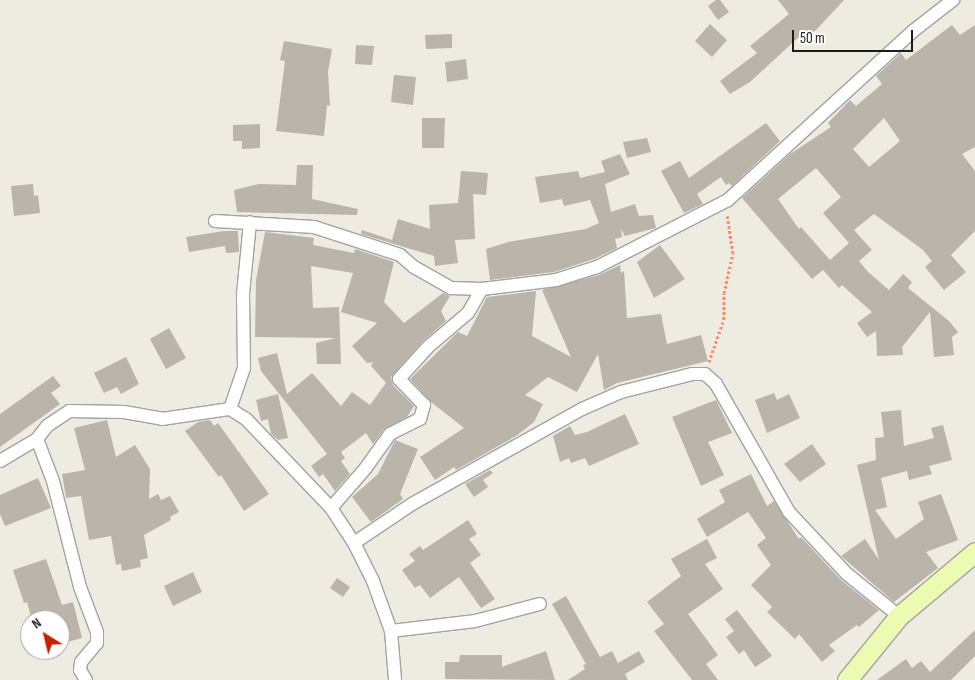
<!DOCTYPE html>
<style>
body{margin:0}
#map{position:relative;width:975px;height:680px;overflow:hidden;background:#eeebe1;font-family:"Sofia Sans Condensed",sans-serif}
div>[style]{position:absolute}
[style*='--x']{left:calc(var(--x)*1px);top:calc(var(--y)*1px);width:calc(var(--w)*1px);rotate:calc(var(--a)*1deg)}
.building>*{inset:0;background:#bab4aa}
.path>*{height:3px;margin-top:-1.5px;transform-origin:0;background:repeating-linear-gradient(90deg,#fd8a63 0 2.5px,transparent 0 5px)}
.roads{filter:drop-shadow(1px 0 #a3a3a3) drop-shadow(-1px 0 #a3a3a3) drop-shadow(0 1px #a3a3a3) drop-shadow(0 -1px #a3a3a3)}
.street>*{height:12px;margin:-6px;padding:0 6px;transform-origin:6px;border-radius:6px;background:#fff}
.secondary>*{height:19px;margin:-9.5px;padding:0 9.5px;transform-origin:9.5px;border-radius:9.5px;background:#ecfbb2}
span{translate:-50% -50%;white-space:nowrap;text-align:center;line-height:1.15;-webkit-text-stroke:4px #fff;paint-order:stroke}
.north{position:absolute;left:20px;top:610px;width:50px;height:50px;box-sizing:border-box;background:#fff;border:1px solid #a4a4a4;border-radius:50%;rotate:324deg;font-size:14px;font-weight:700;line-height:20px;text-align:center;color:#1c1c1c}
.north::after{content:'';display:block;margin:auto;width:18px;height:22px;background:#c81e00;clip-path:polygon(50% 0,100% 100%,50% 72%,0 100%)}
.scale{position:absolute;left:792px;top:30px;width:121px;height:22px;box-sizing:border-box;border:2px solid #1c1c1c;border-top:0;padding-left:6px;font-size:15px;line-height:18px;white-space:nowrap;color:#1c1c1c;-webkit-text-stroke:4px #fff;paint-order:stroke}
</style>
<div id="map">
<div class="building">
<div style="clip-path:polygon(716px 0,720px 0,729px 12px,718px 20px,708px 6px)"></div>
<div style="clip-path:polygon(778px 0,844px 0,817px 29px,804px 39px,801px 35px,750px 82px,730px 94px,720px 81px,757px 53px,750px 46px,789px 14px)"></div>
<div style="clip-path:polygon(710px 24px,727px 40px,712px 57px,695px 41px)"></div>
<div style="clip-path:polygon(evenodd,952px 25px,960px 35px,975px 25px,975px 147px,962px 154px,975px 171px,975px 231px,951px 255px,966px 272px,944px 290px,925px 267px,932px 261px,923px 250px,874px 214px,854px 230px,872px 250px,859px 261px,868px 272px,889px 290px,903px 274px,912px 282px,908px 288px,949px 321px,958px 332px,952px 337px,954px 355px,934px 357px,930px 312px,902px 347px,903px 355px,877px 356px,876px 331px,867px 337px,857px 323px,872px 312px,842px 285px,839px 288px,823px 270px,812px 279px,742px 198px,790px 154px,831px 127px,828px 123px,850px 100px,856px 106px,882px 84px,876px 76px,901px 53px,906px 60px,952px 25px,884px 118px,900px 141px,869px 167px,853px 149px,884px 118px,952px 25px,816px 168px,841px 197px,823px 213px,849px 243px,830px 260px,801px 227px,799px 229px,778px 199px,816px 168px)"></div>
<div style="clip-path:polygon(452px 34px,452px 48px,426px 49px,425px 35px)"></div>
<div style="clip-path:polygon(284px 41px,332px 49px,328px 72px,330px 106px,327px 105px,324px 136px,276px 131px,285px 61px,280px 60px)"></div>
<div style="clip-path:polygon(356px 45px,374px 46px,372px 65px,355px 64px)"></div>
<div style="clip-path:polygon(466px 59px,468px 79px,447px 82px,445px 62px)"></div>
<div style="clip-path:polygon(394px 75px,416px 77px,413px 105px,391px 102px)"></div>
<div style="clip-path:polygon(422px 118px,445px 118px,444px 148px,422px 148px)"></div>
<div style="clip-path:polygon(766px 123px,780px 141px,732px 186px,729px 183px,726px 185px,721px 177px,697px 194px,703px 204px,684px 213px,661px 171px,680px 161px,689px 178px)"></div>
<div style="clip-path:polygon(260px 124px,260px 148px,242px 149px,242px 141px,233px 141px,233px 125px)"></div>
<div style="clip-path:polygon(647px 138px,651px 152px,627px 158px,623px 142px)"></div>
<div style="clip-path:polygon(620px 154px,630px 174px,605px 184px,611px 212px,635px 204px,639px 216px,653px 215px,656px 228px,625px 236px,621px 229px,622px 237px,615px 239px,617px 248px,594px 259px,554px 272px,490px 280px,486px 249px,508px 242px,586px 229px,599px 223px,590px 200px,564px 206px,562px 199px,540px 203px,535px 177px,578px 171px,580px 178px,605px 172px,601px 161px)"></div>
<div style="clip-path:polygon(297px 165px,313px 165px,312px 199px,358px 209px,357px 215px,237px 212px,234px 190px,259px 184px,296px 185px)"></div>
<div style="clip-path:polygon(461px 171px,488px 173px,486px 195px,473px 194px,475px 239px,455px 240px,458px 263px,435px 266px,434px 256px,361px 234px,362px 230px,392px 240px,398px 219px,430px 229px,429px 205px,458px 203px)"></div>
<div style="clip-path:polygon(33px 184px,34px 196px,38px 195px,40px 213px,14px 216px,11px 186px)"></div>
<div style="clip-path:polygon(224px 231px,238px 231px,239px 252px,226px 253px,225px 246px,189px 252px,186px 237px)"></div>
<div style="clip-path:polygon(265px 232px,314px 238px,313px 245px,354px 253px,355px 249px,394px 262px,384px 302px,404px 323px,443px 293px,450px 296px,441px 311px,446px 321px,422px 342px,391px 377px,393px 385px,414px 406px,407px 417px,384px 429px,373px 444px,366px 433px,341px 452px,345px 458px,341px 461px,350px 474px,335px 491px,323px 474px,319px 477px,311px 466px,327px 454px,261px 371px,258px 358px,277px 353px,287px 394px,312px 373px,341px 406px,352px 392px,370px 405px,386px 383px,371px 366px,373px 362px,367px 363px,352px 346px,377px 323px,341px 312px,353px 273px,311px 266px,313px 308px,339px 307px,341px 364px,317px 364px,316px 343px,336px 338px,255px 337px,256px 280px)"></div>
<div style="clip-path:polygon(660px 245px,685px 279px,654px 298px,637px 262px)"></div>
<div style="clip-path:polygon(620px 265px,621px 273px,624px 271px,627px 318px,661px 314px,667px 344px,701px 335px,708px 361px,617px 383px,604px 390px,598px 354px,577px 392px,548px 377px,525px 395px,543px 404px,534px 422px,516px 436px,456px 470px,454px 467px,435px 480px,420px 457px,464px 428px,431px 402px,410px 379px,458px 332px,467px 336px,487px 297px,536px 291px,532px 336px,571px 357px,542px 290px,599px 275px)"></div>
<div style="clip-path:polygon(169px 328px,186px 358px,166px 369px,150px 339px)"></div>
<div style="clip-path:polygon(126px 357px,139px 384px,121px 394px,117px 387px,104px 393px,94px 373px)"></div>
<div style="clip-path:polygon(53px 376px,61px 386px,51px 393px,60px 404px,0 447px,0 414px)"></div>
<div style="clip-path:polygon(774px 393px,777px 400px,789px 394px,800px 418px,767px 433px,755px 400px)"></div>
<div style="clip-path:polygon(278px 394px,288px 438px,278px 440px,271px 434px,268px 419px,261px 421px,256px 400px)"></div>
<div style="clip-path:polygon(716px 400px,732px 433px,708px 442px,724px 475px,701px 486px,672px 417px)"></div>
<div style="clip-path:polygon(901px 410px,904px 446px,934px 438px,931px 428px,943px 425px,952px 460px,929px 466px,932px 474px,909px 480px,907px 471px,881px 478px,887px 507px,875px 510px,896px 539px,924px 519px,918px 502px,941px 494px,958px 540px,926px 552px,938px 568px,894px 602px,841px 556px,865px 539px,879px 560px,857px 465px,876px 460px,875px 438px,884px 437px,881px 412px)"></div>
<div style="clip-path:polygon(625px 414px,639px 444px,589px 466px,585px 458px,571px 463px,569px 458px,560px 462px,553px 436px,570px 426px,575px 435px,587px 432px)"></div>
<div style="clip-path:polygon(107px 420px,116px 457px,135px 445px,150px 469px,149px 499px,158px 494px,161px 500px,170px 496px,179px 512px,170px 517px,171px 520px,144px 535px,148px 558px,140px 560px,141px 567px,122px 571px,121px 564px,116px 565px,111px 536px,89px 540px,81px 496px,66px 498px,62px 474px,85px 470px,74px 428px)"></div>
<div style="clip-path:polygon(210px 420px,214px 426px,218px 423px,269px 494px,244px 511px,221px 475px,219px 477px,185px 431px,198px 422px)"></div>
<div style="clip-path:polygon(395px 440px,418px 449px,400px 494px,403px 499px,371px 522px,352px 497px,378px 474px)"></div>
<div style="clip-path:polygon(812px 444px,826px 464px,800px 482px,784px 464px)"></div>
<div style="clip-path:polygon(490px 470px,493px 473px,483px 480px,488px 487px,474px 497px,465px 484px)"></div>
<div style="clip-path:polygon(751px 474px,767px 506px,774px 501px,799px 539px,801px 537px,841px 580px,879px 610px,859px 627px,857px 625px,829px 645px,835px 651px,822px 662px,799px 634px,795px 639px,767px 612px,772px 607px,751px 585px,771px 565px,757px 545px,766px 538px,748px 512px,707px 537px,697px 519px,725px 502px,719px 490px)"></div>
<div style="clip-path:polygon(38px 478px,51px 508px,5px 526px,0 514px,0 495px)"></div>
<div style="clip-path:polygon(468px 520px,477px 534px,469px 539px,481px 555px,470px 563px,495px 599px,481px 608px,459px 577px,430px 598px,420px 585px,415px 588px,402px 570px,415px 561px,409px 554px,420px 546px,423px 550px)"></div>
<div style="clip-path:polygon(707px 539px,717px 558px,705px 564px,723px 589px,688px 614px,718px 655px,706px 664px,718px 680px,692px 680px,654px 631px,664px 624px,647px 602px,681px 576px,671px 559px)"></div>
<div style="clip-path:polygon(46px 559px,62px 605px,73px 602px,82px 638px,60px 644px,60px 620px,32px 620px,27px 602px,24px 603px,13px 570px)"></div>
<div style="clip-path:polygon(193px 572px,202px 592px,173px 606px,164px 586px)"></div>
<div style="clip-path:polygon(337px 578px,350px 587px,343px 597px,330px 588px)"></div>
<div style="clip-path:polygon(566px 596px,600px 657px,612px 651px,618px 663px,639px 651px,645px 662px,625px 674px,628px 680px,568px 680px,585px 669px,583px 665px,586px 664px,552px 604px)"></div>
<div style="clip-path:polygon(737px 610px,772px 656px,755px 667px,744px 650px,739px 654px,726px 637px,734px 631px,725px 619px)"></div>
<div style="clip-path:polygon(975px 630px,975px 656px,951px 680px,877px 680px,906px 659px,912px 668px,921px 661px,930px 672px)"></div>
<div style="clip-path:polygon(546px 651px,555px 680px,445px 679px,445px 662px,459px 662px,460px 655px,502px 655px,502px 667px)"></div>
</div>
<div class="path">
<div style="--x:709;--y:362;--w:46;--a:-70.8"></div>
<div style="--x:724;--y:319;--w:26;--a:-90"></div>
<div style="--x:724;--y:293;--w:41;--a:-77.3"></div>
<div style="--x:733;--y:253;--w:38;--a:-99"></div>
</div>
<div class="roads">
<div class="street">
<div style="--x:215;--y:221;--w:99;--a:3.5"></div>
<div style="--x:314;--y:227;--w:90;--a:18"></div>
<div style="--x:400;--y:255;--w:18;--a:41"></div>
<div style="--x:414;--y:267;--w:43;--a:29.6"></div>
<div style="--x:451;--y:288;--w:31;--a:2"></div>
<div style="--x:230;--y:409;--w:43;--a:-71.1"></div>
<div style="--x:244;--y:368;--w:74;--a:-90.8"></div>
<div style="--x:243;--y:294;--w:72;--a:-84.4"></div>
<div style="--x:37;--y:439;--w:45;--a:69.1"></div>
<div style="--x:53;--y:481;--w:109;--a:75.7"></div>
<div style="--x:80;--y:587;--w:48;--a:69.3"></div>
<div style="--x:97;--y:632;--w:11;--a:90"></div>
<div style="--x:97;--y:643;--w:25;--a:130"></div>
<div style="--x:81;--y:662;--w:8;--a:97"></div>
<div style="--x:80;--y:670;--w:12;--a:59"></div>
<div style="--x:0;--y:461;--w:43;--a:-30.7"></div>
<div style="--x:37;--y:439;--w:16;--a:-52"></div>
<div style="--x:47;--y:426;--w:27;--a:-34"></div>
<div style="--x:69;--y:411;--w:55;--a:1"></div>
<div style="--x:124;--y:412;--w:39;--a:10"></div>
<div style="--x:162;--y:419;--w:69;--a:-8.4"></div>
<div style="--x:230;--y:409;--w:19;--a:32"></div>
<div style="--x:246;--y:419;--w:123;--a:46.3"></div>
<div style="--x:331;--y:508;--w:42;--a:56.7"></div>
<div style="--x:354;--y:543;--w:42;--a:63.4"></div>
<div style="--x:373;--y:581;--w:53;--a:70.2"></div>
<div style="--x:391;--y:631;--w:49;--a:85.3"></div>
<div style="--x:331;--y:508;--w:52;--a:-48.9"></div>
<div style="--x:365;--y:469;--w:43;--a:-54.5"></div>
<div style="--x:390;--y:434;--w:34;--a:-27"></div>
<div style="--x:420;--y:419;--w:15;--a:-74"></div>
<div style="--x:424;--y:405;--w:36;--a:-134"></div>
<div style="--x:399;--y:379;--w:43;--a:-47.8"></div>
<div style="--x:428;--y:347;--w:52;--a:-40.4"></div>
<div style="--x:468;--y:313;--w:28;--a:-60"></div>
<div style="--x:482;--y:289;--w:75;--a:-6.9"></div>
<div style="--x:556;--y:280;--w:43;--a:-17.6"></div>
<div style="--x:597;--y:267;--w:147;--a:-27.1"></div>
<div style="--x:728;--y:200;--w:251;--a:-42.4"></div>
<div style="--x:913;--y:31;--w:51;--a:-37.8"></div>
<div style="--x:354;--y:543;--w:70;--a:-33.9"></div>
<div style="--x:412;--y:504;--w:195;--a:-29.2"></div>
<div style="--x:582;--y:409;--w:43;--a:-23.6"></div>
<div style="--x:621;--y:392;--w:73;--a:-14.2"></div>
<div style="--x:692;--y:374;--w:13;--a:0"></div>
<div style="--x:705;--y:374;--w:15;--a:42"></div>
<div style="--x:716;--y:384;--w:147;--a:60.3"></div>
<div style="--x:789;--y:512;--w:85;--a:46.9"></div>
<div style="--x:847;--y:574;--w:67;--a:38.9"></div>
<div style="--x:391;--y:631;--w:85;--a:-6.8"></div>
<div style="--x:475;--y:621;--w:67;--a:-14.7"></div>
</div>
<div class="secondary">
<div style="--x:847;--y:680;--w:82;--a:-50.9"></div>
<div style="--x:899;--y:616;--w:99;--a:-40.1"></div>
</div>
</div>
<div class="north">N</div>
<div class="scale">50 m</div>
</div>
